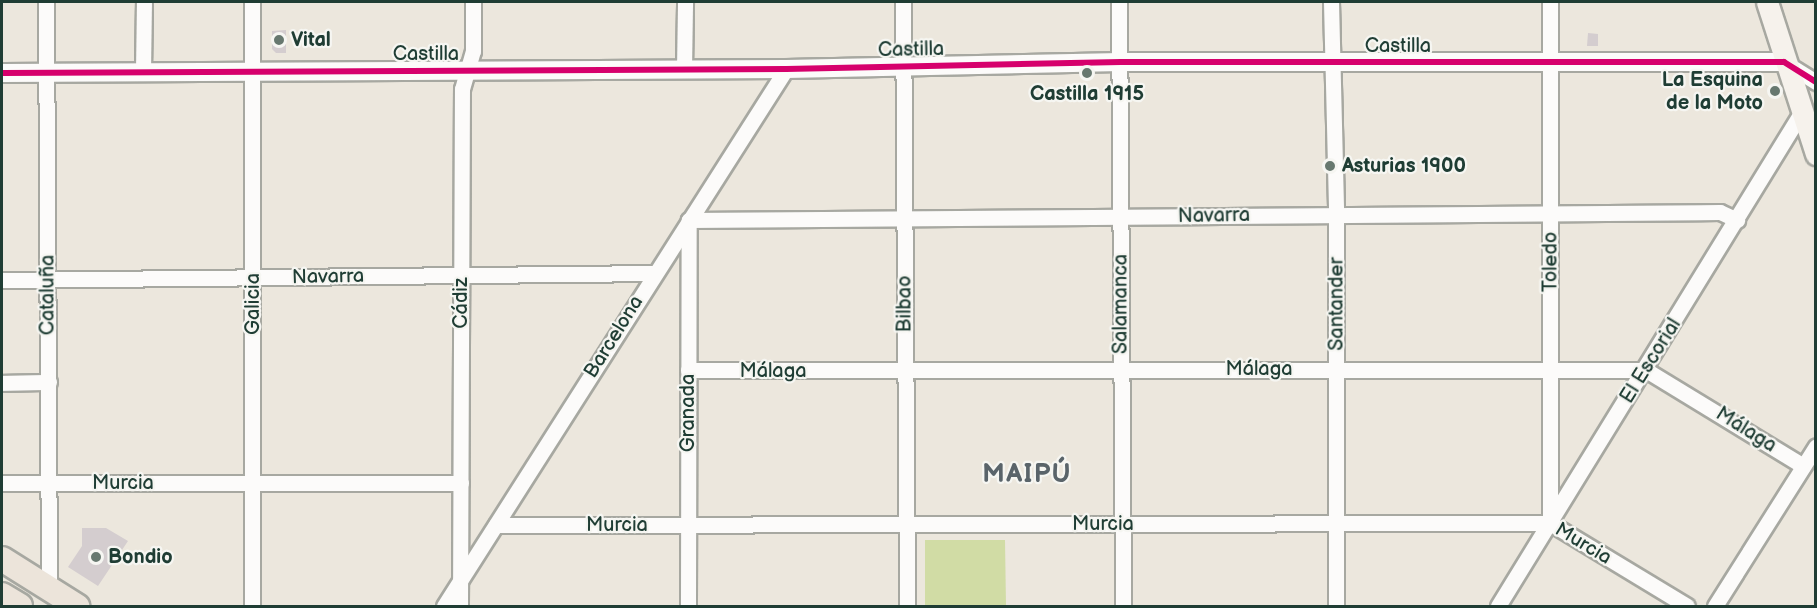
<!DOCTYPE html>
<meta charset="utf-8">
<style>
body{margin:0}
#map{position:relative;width:1817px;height:608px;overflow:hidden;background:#ece7dd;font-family:"Balsamiq Sans",sans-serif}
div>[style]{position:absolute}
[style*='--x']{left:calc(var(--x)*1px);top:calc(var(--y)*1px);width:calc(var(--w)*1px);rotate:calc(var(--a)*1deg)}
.green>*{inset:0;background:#d1dca5}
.building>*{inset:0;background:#d4cdcf}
.roads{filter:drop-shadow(2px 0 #a7a8a1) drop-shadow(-2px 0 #a7a8a1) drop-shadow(0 2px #a7a8a1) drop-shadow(0 -2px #a7a8a1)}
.minor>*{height:15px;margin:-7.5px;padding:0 7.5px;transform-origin:7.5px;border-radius:7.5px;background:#fcfbfa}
.tertiary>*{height:18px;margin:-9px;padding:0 9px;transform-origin:9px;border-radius:9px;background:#fcfbfa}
.secondary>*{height:21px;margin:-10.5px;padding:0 10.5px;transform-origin:10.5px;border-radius:10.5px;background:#f6f2ec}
.primary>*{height:24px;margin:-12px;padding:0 12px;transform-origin:12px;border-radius:12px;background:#ece4da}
.cycleway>*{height:6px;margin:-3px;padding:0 3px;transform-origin:3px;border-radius:3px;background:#d6006c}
.dots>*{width:16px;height:16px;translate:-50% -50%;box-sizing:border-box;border:3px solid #f6f6f2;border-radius:50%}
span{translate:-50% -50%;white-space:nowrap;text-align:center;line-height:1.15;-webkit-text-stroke:4.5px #f6f6f2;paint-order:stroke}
.poi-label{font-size:20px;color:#1f3d34;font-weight:700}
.left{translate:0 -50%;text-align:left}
.right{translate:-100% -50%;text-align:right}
.street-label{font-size:20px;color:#1f3d34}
.district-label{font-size:26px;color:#5a646a;font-weight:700;letter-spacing:1.5px}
.frame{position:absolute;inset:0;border:3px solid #1f3d34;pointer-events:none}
</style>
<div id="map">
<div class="green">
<div style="clip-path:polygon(925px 540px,1005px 540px,1006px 606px,925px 606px)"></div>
</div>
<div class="building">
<div style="clip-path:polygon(286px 30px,286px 53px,276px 53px,272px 49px,272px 31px)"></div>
<div style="clip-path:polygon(1588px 33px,1598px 34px,1598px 46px,1587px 46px)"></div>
<div style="clip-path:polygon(82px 528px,106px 528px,128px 541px,98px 586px,68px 567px,82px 546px)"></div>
</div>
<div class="roads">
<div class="minor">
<div style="--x:46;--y:2;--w:587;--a:89.71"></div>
<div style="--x:903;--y:2;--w:604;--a:89.62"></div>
<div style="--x:1119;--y:2;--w:604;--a:89.62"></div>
<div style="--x:1331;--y:2;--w:212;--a:88.6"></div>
<div style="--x:1336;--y:214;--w:392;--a:90"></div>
<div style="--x:1784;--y:62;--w:38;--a:32"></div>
<div style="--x:684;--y:69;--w:67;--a:-89.1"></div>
<div style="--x:143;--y:72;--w:70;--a:-89.2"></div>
<div style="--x:2;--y:280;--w:653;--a:-0.61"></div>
<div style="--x:688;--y:370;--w:958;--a:0"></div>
<div style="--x:1646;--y:370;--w:184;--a:31.4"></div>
<div style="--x:2;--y:383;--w:47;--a:-1.2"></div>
<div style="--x:2;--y:483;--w:459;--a:0"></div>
<div style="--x:1550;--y:523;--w:521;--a:-90"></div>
<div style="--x:496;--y:525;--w:1054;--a:-0.11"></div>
<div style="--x:1550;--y:523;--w:160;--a:31.2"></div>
<div style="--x:252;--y:606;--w:604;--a:-90"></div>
<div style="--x:444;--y:606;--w:637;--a:-57.51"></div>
<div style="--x:460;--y:606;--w:517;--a:-89.78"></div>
<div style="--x:462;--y:89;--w:40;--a:-74"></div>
<div style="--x:473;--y:51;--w:49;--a:-90"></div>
<div style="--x:688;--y:606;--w:386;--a:-89.9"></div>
<div style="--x:689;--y:220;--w:1031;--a:-0.44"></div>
<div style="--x:1720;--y:212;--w:19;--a:25"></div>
<div style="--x:1498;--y:606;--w:579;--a:-58.42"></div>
<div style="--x:1715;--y:606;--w:189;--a:-57.7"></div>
</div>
<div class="tertiary">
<div style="--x:2;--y:73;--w:784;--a:-0.29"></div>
<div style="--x:786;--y:69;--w:335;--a:-1.2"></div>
<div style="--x:1121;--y:62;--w:663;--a:0"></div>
</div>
<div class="secondary">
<div style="--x:1767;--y:2;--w:160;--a:72.1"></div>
</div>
<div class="primary">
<div style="--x:2;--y:559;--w:89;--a:32.1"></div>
<div style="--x:2;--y:595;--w:21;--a:31"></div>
</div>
</div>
<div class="cycleway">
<div style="--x:2;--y:73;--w:784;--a:-0.29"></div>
<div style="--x:786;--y:69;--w:335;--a:-1.2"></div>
<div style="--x:1121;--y:62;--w:663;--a:0"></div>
<div style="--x:1784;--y:62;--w:38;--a:32"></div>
</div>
<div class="dots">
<div style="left:279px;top:40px;background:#67786f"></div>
<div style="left:1087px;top:73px;background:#67786f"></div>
<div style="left:1775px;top:91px;background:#67786f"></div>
<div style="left:1330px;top:166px;background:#67786f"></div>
<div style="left:96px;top:557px;background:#67786f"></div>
</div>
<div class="poi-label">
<span class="left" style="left:291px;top:40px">Vital</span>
<span class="right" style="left:1763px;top:92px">La Esquina<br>de la Moto</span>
<span style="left:1087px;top:94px">Castilla 1915</span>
<span class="left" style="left:1342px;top:166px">Asturias 1900</span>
<span class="left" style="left:108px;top:557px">Bondio</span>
</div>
<div class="street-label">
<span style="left:1398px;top:46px">Castilla</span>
<span style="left:911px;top:50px;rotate:-1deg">Castilla</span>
<span style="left:426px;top:54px">Castilla</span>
<span style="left:1214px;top:216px;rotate:-1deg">Navarra</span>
<span style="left:1551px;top:262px;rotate:-90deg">Toledo</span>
<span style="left:328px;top:277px;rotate:-1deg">Navarra</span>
<span style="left:48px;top:295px;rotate:-90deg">Cataluña</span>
<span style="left:461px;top:303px;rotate:-90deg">Cádiz</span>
<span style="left:253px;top:304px;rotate:-90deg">Galicia</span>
<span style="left:905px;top:304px;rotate:-90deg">Bilbao</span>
<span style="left:1121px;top:304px;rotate:-90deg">Salamanca</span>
<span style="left:1337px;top:304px;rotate:-90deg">Santander</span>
<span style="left:614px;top:337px;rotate:-58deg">Barcelona</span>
<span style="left:1651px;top:361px;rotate:-58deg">El Escorial</span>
<span style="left:1259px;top:369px">Málaga</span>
<span style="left:773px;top:371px">Málaga</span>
<span style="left:688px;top:413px;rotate:-90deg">Granada</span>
<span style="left:1746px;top:430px;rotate:32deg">Málaga</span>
<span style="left:123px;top:483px">Murcia</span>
<span style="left:1103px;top:524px">Murcia</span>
<span style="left:617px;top:525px">Murcia</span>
<span style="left:1583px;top:544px;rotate:31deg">Murcia</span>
</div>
<div class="district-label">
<span style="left:1027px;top:475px">MAIPÚ</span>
</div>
<div class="frame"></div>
</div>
